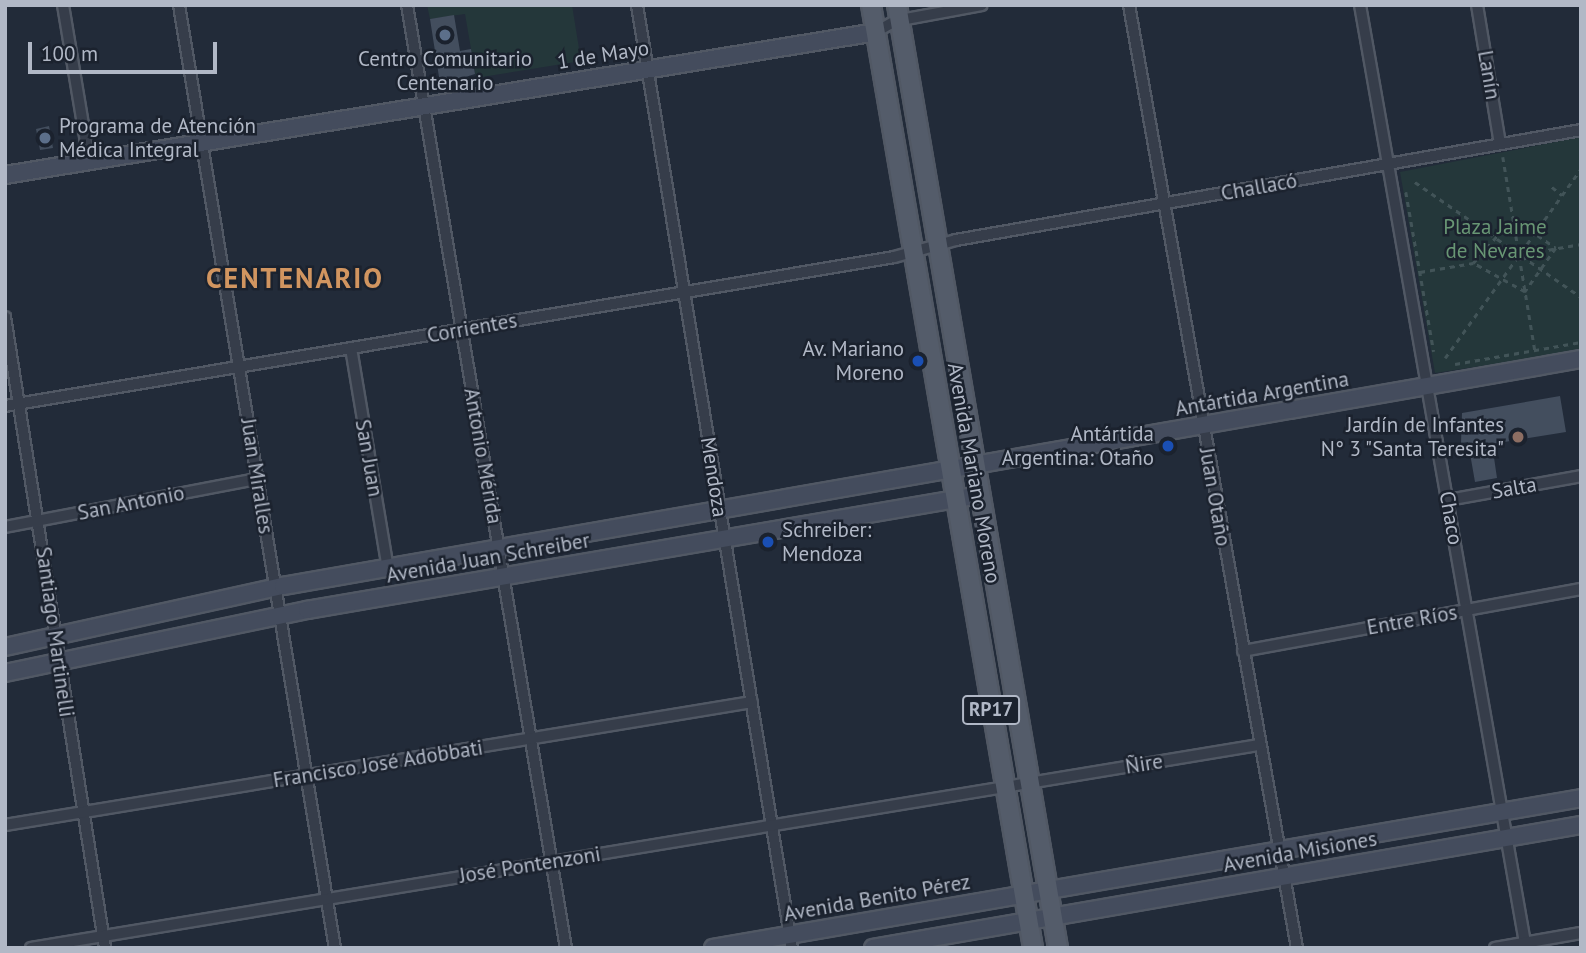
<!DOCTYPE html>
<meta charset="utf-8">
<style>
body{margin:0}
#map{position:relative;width:1586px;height:953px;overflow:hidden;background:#222b39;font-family:"PT Sans",sans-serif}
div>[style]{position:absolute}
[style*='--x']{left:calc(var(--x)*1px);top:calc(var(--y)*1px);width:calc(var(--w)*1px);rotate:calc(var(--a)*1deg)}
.green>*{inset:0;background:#24373a}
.building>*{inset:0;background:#434e5e}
.path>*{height:2.5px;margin-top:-1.25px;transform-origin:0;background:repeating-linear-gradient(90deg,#425458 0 5px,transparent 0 10px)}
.roads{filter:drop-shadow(2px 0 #515864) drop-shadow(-2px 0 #515864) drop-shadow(0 2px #515864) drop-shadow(0 -2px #515864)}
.street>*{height:10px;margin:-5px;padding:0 5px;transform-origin:5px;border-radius:5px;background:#363d4a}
.secondary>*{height:16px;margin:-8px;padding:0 8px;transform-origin:8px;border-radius:8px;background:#444c5d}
.primary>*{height:18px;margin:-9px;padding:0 9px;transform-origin:9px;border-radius:9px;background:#545c6a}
.dots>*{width:19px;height:19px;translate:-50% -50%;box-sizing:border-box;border:4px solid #1b222e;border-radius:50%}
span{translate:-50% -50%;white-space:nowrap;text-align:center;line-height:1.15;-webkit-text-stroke:5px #1b222e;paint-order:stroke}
.shield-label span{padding:2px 5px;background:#1b222e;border:2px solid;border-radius:5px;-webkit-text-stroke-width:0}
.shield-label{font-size:19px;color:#b1b8c6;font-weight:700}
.street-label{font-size:21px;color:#b1b8c6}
.poi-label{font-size:21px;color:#b1b8c6}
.left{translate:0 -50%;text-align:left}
.right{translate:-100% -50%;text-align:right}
.park-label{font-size:21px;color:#689674}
.district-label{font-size:28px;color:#d19560;font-weight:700;letter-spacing:2px}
.frame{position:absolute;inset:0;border:7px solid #b1b8c6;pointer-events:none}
.scale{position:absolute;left:28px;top:42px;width:189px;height:32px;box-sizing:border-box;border:4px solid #b1b8c6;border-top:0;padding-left:9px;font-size:21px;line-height:24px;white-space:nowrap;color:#b1b8c6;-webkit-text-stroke:5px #1b222e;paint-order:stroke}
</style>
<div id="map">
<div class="green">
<div style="clip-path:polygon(427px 5px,572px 5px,581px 61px,476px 78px,465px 14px,430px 19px)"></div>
<div style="clip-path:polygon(1581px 137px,1581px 351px,1435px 373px,1400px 172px)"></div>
</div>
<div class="building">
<div style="clip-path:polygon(454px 15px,460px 51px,471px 49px,475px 74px,446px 83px,439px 77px,430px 19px)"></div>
<div style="clip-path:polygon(49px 126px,53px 148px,40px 150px,36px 129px)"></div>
<div style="clip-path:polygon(1560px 396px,1566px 432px,1492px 444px,1497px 478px,1475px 482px,1468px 442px,1461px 443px,1462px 413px)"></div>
</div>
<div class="path">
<div style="--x:1503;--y:157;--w:196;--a:80.6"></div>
<div style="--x:1415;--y:182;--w:202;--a:34.7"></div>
<div style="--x:1552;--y:187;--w:13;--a:39"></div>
<div style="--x:1406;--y:192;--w:162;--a:80.1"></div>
<div style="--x:1519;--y:255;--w:63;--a:-10.1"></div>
<div style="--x:1420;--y:272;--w:54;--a:-9.6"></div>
<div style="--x:1473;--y:263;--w:60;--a:-48.4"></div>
<div style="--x:1513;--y:218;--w:52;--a:34.9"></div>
<div style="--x:1556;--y:248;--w:54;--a:125.2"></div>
<div style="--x:1525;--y:292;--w:60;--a:-150.9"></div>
<div style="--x:1445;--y:358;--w:233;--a:-54.3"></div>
<div style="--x:1455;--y:364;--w:128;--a:-9.9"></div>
</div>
<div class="roads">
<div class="street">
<div style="--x:63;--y:5;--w:158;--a:80.5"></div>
<div style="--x:179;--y:5;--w:956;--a:80.61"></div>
<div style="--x:407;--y:5;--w:956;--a:80.43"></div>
<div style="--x:637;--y:5;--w:956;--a:80.67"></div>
<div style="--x:1129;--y:5;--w:958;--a:79.9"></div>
<div style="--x:1360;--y:5;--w:957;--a:80.02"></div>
<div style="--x:1477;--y:5;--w:141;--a:80.6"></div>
<div style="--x:876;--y:32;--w:22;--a:-30"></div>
<div style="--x:895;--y:21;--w:88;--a:-10.4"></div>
<div style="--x:5;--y:317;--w:639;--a:80.99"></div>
<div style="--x:351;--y:348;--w:223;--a:80.5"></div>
<div style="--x:5;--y:406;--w:901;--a:-9.51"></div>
<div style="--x:894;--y:257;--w:64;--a:-15.3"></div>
<div style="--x:956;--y:240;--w:635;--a:-9.98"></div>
<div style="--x:1448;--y:500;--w:135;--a:-10.2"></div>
<div style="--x:5;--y:527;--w:257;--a:-10.8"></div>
<div style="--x:1243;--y:651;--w:344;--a:-10.4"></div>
<div style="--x:5;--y:825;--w:757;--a:-9.35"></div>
<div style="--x:31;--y:948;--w:1245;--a:-9.39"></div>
<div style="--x:1495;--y:948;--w:87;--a:-9.9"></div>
</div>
<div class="secondary">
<div style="--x:5;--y:175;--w:883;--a:-9.32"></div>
<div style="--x:5;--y:647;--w:285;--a:-12.4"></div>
<div style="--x:283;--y:586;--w:1318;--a:-9.92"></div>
<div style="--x:5;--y:673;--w:309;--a:-11.8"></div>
<div style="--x:307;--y:610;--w:683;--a:-9.7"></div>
<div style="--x:713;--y:948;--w:881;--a:-9.8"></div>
<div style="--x:873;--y:948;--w:719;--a:-9.86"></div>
</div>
<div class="primary">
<div style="--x:871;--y:5;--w:957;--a:80.25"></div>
<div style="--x:897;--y:5;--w:957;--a:80.31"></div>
</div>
</div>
<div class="dots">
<div style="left:445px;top:35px;background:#5c6f8a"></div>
<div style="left:45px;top:138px;background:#5c6f8a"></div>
<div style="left:918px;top:361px;background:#1a4fb4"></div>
<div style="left:1518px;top:437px;background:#8d6e63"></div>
<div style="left:1168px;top:446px;background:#1a4fb4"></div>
<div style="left:768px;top:542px;background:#1a4fb4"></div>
</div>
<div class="shield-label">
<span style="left:991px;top:710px">RP17</span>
</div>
<div class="street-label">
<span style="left:603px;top:55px;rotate:-9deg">1 de Mayo</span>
<span style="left:1489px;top:75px;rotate:80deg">Lanín</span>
<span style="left:1259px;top:187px;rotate:-10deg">Challacó</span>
<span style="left:472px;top:328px;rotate:-10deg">Corrientes</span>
<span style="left:1262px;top:394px;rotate:-10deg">Antártida Argentina</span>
<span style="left:483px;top:456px;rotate:80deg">Antonio Mérida</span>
<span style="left:369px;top:458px;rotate:80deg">San Juan</span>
<span style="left:974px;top:473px;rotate:80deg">Avenida Mariano Moreno</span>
<span style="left:257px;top:476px;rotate:81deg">Juan Miralles</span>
<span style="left:714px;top:477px;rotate:81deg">Mendoza</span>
<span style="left:1514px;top:488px;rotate:-10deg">Salta</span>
<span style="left:1215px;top:497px;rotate:80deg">Juan Otaño</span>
<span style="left:131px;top:503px;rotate:-11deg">San Antonio</span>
<span style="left:1451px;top:518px;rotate:80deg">Chaco</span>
<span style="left:488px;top:558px;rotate:-10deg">Avenida Juan Schreiber</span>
<span style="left:1412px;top:620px;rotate:-10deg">Entre Ríos</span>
<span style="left:55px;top:632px;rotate:82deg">Santiago Martinelli</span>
<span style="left:378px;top:764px;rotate:-9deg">Francisco José Adobbati</span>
<span style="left:1144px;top:764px;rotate:-9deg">Ñire</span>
<span style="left:1300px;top:852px;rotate:-10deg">Avenida Misiones</span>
<span style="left:530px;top:865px;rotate:-9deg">José Pontenzoni</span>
<span style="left:877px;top:898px;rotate:-10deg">Avenida Benito Pérez</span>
</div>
<div class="poi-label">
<span style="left:445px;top:71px">Centro Comunitario<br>Centenario</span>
<span class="left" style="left:59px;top:138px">Programa de Atención<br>Médica Integral</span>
<span class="right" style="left:904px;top:361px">Av. Mariano<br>Moreno</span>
<span class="right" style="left:1504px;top:437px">Jardín de Infantes<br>N° 3 "Santa Teresita"</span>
<span class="right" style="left:1154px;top:446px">Antártida<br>Argentina: Otaño</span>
<span class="left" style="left:782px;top:542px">Schreiber:<br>Mendoza</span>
</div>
<div class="park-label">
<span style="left:1495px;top:239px">Plaza Jaime<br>de Nevares</span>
</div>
<div class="district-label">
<span style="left:295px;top:278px">CENTENARIO</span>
</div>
<div class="frame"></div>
<div class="scale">100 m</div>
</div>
